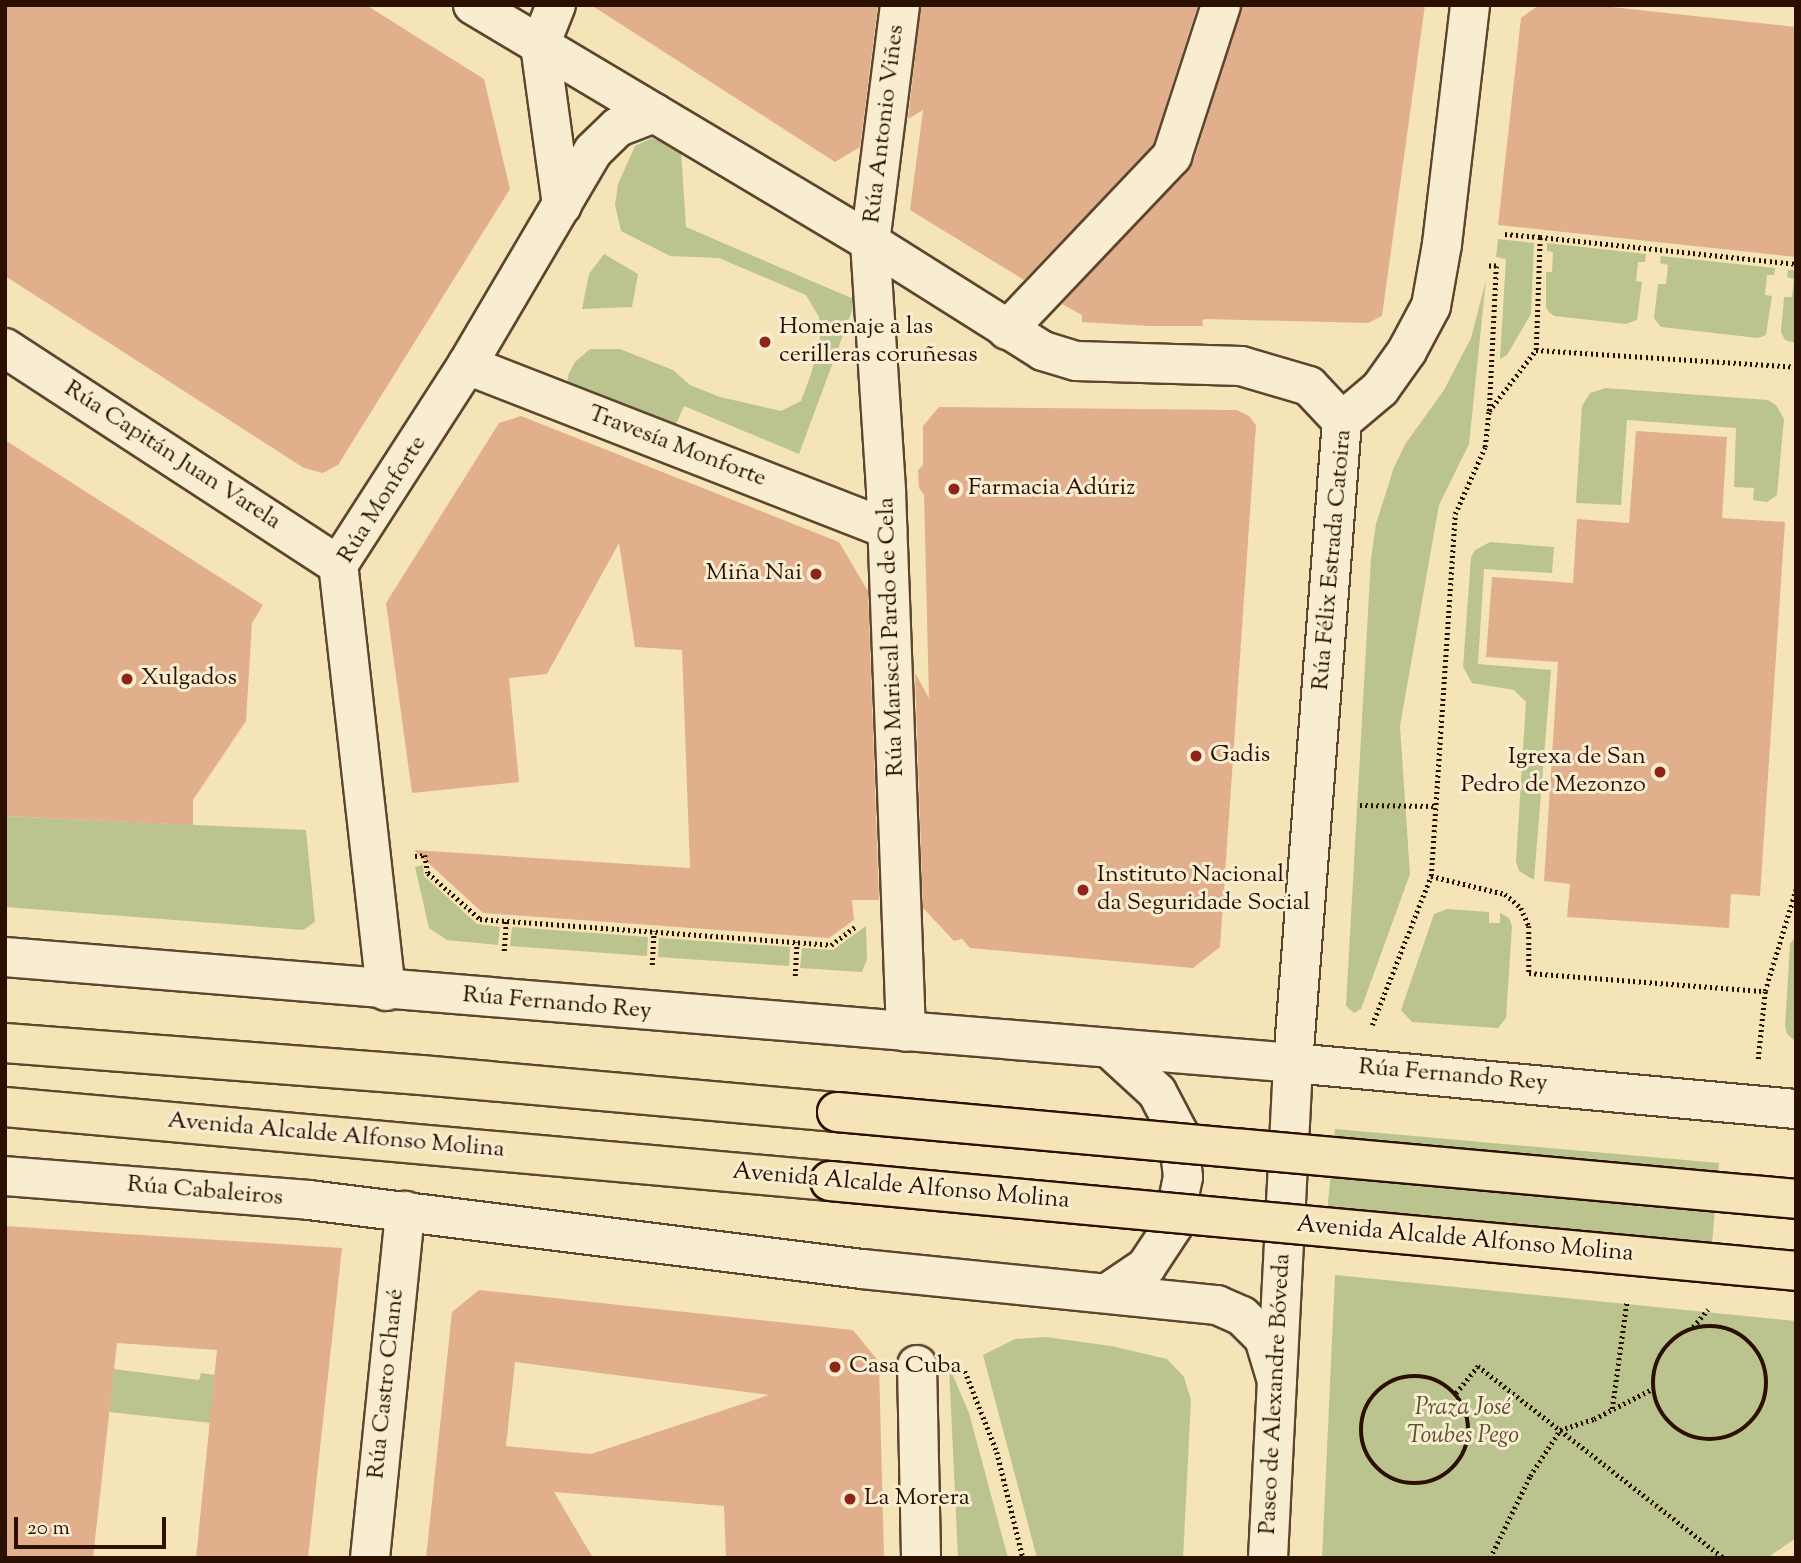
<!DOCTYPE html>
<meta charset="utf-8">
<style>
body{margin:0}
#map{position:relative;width:1801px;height:1563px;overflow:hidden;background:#f5e4b7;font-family:"Sorts Mill Goudy",serif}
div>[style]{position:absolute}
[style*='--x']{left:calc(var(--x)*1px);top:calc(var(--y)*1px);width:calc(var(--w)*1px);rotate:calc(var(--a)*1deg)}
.green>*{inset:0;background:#bbc48f}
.building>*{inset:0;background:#e2af8c}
.path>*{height:4.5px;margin-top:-2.25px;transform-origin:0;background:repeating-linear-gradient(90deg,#2b1000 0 2px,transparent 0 5.5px)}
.path>.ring{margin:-2.25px;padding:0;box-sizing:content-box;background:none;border:4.5px solid #2b1000;border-radius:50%}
.roads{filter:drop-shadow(2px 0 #5e452e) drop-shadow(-2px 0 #5e452e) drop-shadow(0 2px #5e452e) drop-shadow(0 -2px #5e452e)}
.street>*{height:38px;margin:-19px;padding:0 19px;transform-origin:19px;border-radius:19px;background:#f8edd0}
.secondary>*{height:38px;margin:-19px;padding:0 19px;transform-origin:19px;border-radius:19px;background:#f8edd0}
.highway>*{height:38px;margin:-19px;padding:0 19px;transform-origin:19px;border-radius:19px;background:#f5e4b7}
.bridges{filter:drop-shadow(2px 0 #2b1000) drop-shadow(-2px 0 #2b1000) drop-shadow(0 2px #2b1000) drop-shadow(0 -2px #2b1000)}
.highway-bridge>*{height:38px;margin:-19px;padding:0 19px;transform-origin:19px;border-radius:19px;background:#f5e4b7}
.dots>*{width:19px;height:19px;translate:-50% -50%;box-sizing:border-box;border:4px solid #f8edd0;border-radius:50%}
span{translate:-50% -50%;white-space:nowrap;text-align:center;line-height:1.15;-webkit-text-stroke:6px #f8edd0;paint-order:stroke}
.street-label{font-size:24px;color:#2b1000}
.poi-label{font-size:24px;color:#2b1000}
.left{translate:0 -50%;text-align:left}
.right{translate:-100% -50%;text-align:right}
.park-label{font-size:24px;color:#5d4f32;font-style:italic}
.frame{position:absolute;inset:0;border:7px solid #2b1000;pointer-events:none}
.scale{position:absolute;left:14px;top:1517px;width:152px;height:32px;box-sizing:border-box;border:4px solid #2b1000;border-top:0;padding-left:9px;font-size:21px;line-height:24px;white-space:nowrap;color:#2b1000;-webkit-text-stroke:5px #f8edd0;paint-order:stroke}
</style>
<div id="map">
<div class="green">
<div style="clip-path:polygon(652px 138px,681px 151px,686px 227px,856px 300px,799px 454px,684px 406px,672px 433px,567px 389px,568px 375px,575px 362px,590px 349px,620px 349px,673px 370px,690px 385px,720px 397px,781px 411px,801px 401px,811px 374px,820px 338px,819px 317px,806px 295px,719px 258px,670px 256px,621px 231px,615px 205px,618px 184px,635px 146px)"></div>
<div style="clip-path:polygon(1498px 239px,1534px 243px,1531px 314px,1507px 355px,1500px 359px,1506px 259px,1496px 257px)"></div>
<div style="clip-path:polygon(1547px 243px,1646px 254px,1645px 262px,1638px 262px,1636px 281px,1642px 282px,1637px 320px,1626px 324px,1554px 316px,1550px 313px,1546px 308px,1546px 272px,1552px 272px,1553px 252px,1547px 251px)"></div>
<div style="clip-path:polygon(604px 254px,638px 274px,632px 307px,582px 309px,589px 274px)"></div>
<div style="clip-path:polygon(1661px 256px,1775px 268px,1774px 275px,1767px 275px,1765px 295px,1772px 296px,1766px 335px,1758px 338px,1661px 327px,1654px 318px,1658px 284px,1666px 284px,1668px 265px,1660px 263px)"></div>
<div style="clip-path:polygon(1788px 270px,1796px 270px,1796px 343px,1785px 340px,1781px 332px,1784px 297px,1792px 297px,1794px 279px,1787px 277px)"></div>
<div style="clip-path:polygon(1486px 280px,1469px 444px,1439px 505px,1400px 726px,1410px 874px,1361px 1009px,1354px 1013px,1346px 1006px,1371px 558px,1376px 524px,1394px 467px,1406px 443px,1444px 390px,1471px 338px)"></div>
<div style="clip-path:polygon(1605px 388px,1768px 400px,1776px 405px,1784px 419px,1777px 495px,1767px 502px,1753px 500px,1754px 488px,1734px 487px,1736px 428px,1627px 420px,1621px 505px,1576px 503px,1582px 406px,1590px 393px)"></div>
<div style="clip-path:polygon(1490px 542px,1554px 547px,1552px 573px,1484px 569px,1478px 664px,1551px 670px,1534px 880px,1519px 871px,1516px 861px,1526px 702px,1514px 690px,1472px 683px,1463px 667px,1471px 557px,1475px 550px)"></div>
<div style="clip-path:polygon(5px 816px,306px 830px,315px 922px,303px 930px,5px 907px)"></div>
<div style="clip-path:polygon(423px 865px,424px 876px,477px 924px,500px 927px,498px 945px,447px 940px,429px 928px,415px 867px)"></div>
<div style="clip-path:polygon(1447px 909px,1489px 912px,1489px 923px,1500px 923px,1500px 913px,1509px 918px,1512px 926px,1506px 1018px,1498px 1028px,1412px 1022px,1401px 1010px,1434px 914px)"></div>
<div style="clip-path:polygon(866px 926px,867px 959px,862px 972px,800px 968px,802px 948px,833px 950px)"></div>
<div style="clip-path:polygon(512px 927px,648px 937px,647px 956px,510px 946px)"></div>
<div style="clip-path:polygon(1796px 936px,1796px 1042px,1787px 1034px,1785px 1026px,1790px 944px)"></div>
<div style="clip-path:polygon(659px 938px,790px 947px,789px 966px,658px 957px)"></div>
<div style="clip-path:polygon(1335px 1129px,1719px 1163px,1709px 1278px,1324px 1244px)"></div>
<div style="clip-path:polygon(1335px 1275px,1796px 1321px,1796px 1538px,1767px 1558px,1322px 1558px)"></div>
<div style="clip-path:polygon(1046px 1337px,1111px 1346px,1167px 1359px,1184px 1377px,1191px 1400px,1183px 1558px,1037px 1558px,983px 1355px,1015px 1339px)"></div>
<div style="clip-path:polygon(949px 1366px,969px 1413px,1008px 1558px,958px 1558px)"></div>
<div style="clip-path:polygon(114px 1369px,199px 1380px,201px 1373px,267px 1382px,240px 1426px,109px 1412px)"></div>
</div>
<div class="building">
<div style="clip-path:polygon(5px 5px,366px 5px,484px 79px,510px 189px,338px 465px,323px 473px,304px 468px,5px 276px)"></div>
<div style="clip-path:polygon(591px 5px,878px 5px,860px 147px,835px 162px)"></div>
<div style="clip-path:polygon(921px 5px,1198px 5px,1153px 145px,1024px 280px,910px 210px,923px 110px,908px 119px)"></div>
<div style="clip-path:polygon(1242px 5px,1425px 5px,1382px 316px,1368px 323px,1205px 319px,1202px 321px,1203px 326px,1149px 326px,1082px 322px,1082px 315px,1062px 304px,1193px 163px)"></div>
<div style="clip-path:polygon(1539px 5px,1593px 5px,1796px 27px,1796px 257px,1498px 225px,1521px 18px)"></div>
<div style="clip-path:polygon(939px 407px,1237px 410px,1249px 416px,1256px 425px,1220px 947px,1193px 968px,970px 948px,962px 939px,954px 941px,923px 908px,915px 673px,929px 698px,924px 495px,919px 488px,918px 470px,923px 465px,923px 426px)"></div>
<div style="clip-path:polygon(521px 416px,839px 542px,868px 591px,879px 900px,852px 900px,854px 920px,829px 938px,483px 913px,414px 850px,690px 868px,682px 650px,635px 647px,619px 543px,547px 674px,509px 678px,519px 782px,412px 793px,386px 603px,499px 423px)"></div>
<div style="clip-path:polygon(1636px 431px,1727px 437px,1722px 518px,1785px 522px,1760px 896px,1731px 894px,1729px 928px,1567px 917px,1570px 884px,1544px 881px,1558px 662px,1486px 657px,1492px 577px,1573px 583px,1577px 519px,1629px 523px)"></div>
<div style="clip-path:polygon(5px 440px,263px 605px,252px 623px,246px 721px,193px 800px,193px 825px,5px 816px)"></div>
<div style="clip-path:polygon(5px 1226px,342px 1248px,308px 1558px,196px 1558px,217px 1350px,117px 1343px,93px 1558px,5px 1558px)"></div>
<div style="clip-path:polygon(evenodd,479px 1290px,853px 1330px,879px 1362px,884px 1558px,726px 1558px,724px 1506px,554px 1492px,593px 1558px,426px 1558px,452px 1312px,479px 1290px,515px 1362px,769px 1395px,591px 1454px,506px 1446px,515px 1362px)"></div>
</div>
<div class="path">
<div style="--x:1505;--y:234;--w:35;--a:5"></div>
<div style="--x:1536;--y:350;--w:261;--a:3.7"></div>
<div style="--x:1489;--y:411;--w:77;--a:-52.4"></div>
<div style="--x:1536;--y:350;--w:113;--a:-88"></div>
<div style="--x:1540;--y:237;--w:257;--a:6"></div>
<div style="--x:1360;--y:805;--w:76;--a:0.8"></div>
<div style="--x:415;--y:856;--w:10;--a:-6"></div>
<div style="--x:425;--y:855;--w:18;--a:81"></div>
<div style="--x:428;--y:873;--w:69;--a:41.5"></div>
<div style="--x:480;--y:919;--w:352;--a:4.2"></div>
<div style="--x:831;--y:945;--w:31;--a:-37"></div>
<div style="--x:1431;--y:876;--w:76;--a:13.7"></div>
<div style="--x:1505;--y:894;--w:21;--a:41"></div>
<div style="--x:1521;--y:908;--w:20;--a:66"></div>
<div style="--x:1529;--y:926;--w:47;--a:90"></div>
<div style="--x:1529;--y:973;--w:237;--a:4.4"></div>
<div style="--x:1765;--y:991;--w:107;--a:-73.1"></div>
<div style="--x:504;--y:951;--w:30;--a:-86"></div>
<div style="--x:652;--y:965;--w:34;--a:-87"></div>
<div style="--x:795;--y:976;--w:34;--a:-87"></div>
<div style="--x:1372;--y:1025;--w:160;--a:-68.4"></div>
<div style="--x:1431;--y:876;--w:363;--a:-86.2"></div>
<div style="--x:1455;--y:514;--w:73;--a:-65.9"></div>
<div style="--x:1485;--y:447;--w:36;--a:-84"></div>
<div style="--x:1489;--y:411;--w:145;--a:-87.2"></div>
<div style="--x:1496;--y:266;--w:7;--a:180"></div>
<div style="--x:1758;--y:1059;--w:68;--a:-84.1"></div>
<div class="ring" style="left:1653px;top:1326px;width:109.5px;height:109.5px"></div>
<div style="--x:1693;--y:1327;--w:23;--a:-50"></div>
<div style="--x:965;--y:1371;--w:87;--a:68.4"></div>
<div style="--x:997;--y:1452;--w:109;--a:76.2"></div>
<div class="ring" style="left:1361px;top:1376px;width:103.5px;height:103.5px"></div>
<div style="--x:1456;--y:1393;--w:35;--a:-51"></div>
<div style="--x:1478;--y:1366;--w:312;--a:38"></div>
<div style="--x:1612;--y:1409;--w:110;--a:-82.2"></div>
<div style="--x:1490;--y:1558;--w:91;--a:-64"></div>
<div style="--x:1530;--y:1476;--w:55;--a:-56.9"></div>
<div style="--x:1560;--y:1430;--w:36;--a:-18"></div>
<div style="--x:1594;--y:1419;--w:65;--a:-27.3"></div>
<div style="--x:1509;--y:1558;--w:20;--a:0"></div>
</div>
<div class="roads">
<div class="street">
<div style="--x:473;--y:5;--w:462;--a:30.8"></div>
<div style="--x:870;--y:242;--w:204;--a:32.2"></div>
<div style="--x:1043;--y:351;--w:34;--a:17"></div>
<div style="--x:1076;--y:361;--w:165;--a:1.7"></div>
<div style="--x:1241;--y:366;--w:71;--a:16.4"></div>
<div style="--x:1309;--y:386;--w:48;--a:46.7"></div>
<div style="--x:556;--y:5;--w:43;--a:111.8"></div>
<div style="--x:540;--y:45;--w:162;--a:82.2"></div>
<div style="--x:900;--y:5;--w:239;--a:97.2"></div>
<div style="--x:870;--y:242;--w:251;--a:86.3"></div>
<div style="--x:886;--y:492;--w:540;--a:87.88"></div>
<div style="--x:1007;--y:330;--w:240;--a:-46.5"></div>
<div style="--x:1172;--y:156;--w:159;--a:-72"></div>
<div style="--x:5;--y:348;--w:397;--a:33.1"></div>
<div style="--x:467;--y:365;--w:451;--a:21.3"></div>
<div style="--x:5;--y:957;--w:1292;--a:4.7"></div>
<div style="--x:1293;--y:1063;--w:644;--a:-85.64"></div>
<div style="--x:1342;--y:421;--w:50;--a:-40.1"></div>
<div style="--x:1380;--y:389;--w:47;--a:-54.6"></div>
<div style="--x:1407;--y:351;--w:51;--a:-61.9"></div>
<div style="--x:1431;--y:306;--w:63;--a:-79.9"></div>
<div style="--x:1442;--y:244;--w:241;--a:-83.3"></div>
<div style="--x:386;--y:991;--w:429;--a:-96.4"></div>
<div style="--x:338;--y:565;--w:238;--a:-57.2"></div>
<div style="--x:467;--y:365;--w:248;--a:-59.5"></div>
<div style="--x:593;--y:151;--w:35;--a:-44"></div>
<div style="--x:618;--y:127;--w:39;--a:-21"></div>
<div style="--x:5;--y:1176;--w:305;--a:4.5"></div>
<div style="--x:309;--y:1200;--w:557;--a:7.11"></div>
<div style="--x:862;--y:1269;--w:357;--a:5.8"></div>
<div style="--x:1217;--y:1305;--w:27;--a:24"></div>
<div style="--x:1242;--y:1316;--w:31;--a:45"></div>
<div style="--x:1264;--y:1338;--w:45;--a:73.2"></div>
<div style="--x:1109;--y:1292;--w:45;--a:-34"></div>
<div style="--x:1146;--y:1267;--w:49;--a:-56.6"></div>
<div style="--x:1173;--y:1226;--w:50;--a:-78.5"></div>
<div style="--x:1183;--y:1177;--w:45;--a:-96.3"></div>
<div style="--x:1178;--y:1132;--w:45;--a:-117.7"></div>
<div style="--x:1157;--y:1092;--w:65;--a:-137.5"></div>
<div style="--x:917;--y:1365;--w:193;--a:88.8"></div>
<div style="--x:370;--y:1558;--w:349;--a:-84.2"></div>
</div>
<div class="secondary">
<div style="--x:1268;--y:1558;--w:496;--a:-87.1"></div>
<div style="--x:1293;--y:1063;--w:505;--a:5.23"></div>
</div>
<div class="highway">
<div style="--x:5;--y:1043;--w:417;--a:4.4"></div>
<div style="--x:421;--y:1075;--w:418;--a:5.1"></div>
<div style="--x:5;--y:1107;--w:828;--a:5.13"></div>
</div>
</div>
<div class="bridges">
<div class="highway-bridge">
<div style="--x:837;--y:1112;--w:963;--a:5.18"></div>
<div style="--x:830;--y:1181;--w:970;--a:5.32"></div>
</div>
</div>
<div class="dots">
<div style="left:765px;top:342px;background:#8f2418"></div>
<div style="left:954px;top:489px;background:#8f2418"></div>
<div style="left:816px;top:574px;background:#8f2418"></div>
<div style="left:127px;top:679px;background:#8f2418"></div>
<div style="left:1196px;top:756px;background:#8f2418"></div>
<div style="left:1660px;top:772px;background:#8f2418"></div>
<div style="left:1083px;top:890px;background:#8f2418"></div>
<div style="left:835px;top:1367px;background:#8f2418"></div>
<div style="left:850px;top:1499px;background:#8f2418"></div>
</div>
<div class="street-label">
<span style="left:885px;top:124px;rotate:-83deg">Rúa Antonio Viñes</span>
<span style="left:677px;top:447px;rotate:21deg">Travesía Monforte</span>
<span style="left:172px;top:456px;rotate:33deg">Rúa Capitán Juan Varela</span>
<span style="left:383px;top:500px;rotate:-58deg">Rúa Monforte</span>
<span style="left:1333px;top:560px;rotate:-85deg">Rúa Félix Estrada Catoira</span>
<span style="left:892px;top:637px;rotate:-92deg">Rúa Mariscal Pardo de Cela</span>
<span style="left:557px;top:1004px;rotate:5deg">Rúa Fernando Rey</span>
<span style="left:1453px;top:1076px;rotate:5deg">Rúa Fernando Rey</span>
<span style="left:336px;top:1136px;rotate:5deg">Avenida Alcalde Alfonso Molina</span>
<span style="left:901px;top:1187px;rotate:5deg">Avenida Alcalde Alfonso Molina</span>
<span style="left:205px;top:1192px;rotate:5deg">Rúa Cabaleiros</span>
<span style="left:1465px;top:1240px;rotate:5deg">Avenida Alcalde Alfonso Molina</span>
<span style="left:387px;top:1384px;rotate:-84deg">Rúa Castro Chané</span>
<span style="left:1276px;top:1394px;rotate:-87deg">Paseo de Alexandre Bóveda</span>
</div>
<div class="poi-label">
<span class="left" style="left:779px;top:342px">Homenaje a las<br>cerilleras coruñesas</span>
<span class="left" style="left:968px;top:489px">Farmacia Adúriz</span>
<span class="right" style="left:802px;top:574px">Miña Nai</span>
<span class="left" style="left:141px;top:679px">Xulgados</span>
<span class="left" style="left:1210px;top:756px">Gadis</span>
<span class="right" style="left:1646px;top:772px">Igrexa de San<br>Pedro de Mezonzo</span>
<span class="left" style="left:1097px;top:890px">Instituto Nacional<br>da Seguridade Social</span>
<span class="left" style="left:849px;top:1367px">Casa Cuba</span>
<span class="left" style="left:864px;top:1499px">La Morera</span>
</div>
<div class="park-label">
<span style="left:1463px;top:1423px">Praza José<br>Toubes Pego</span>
</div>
<div class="frame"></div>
<div class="scale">20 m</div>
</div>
